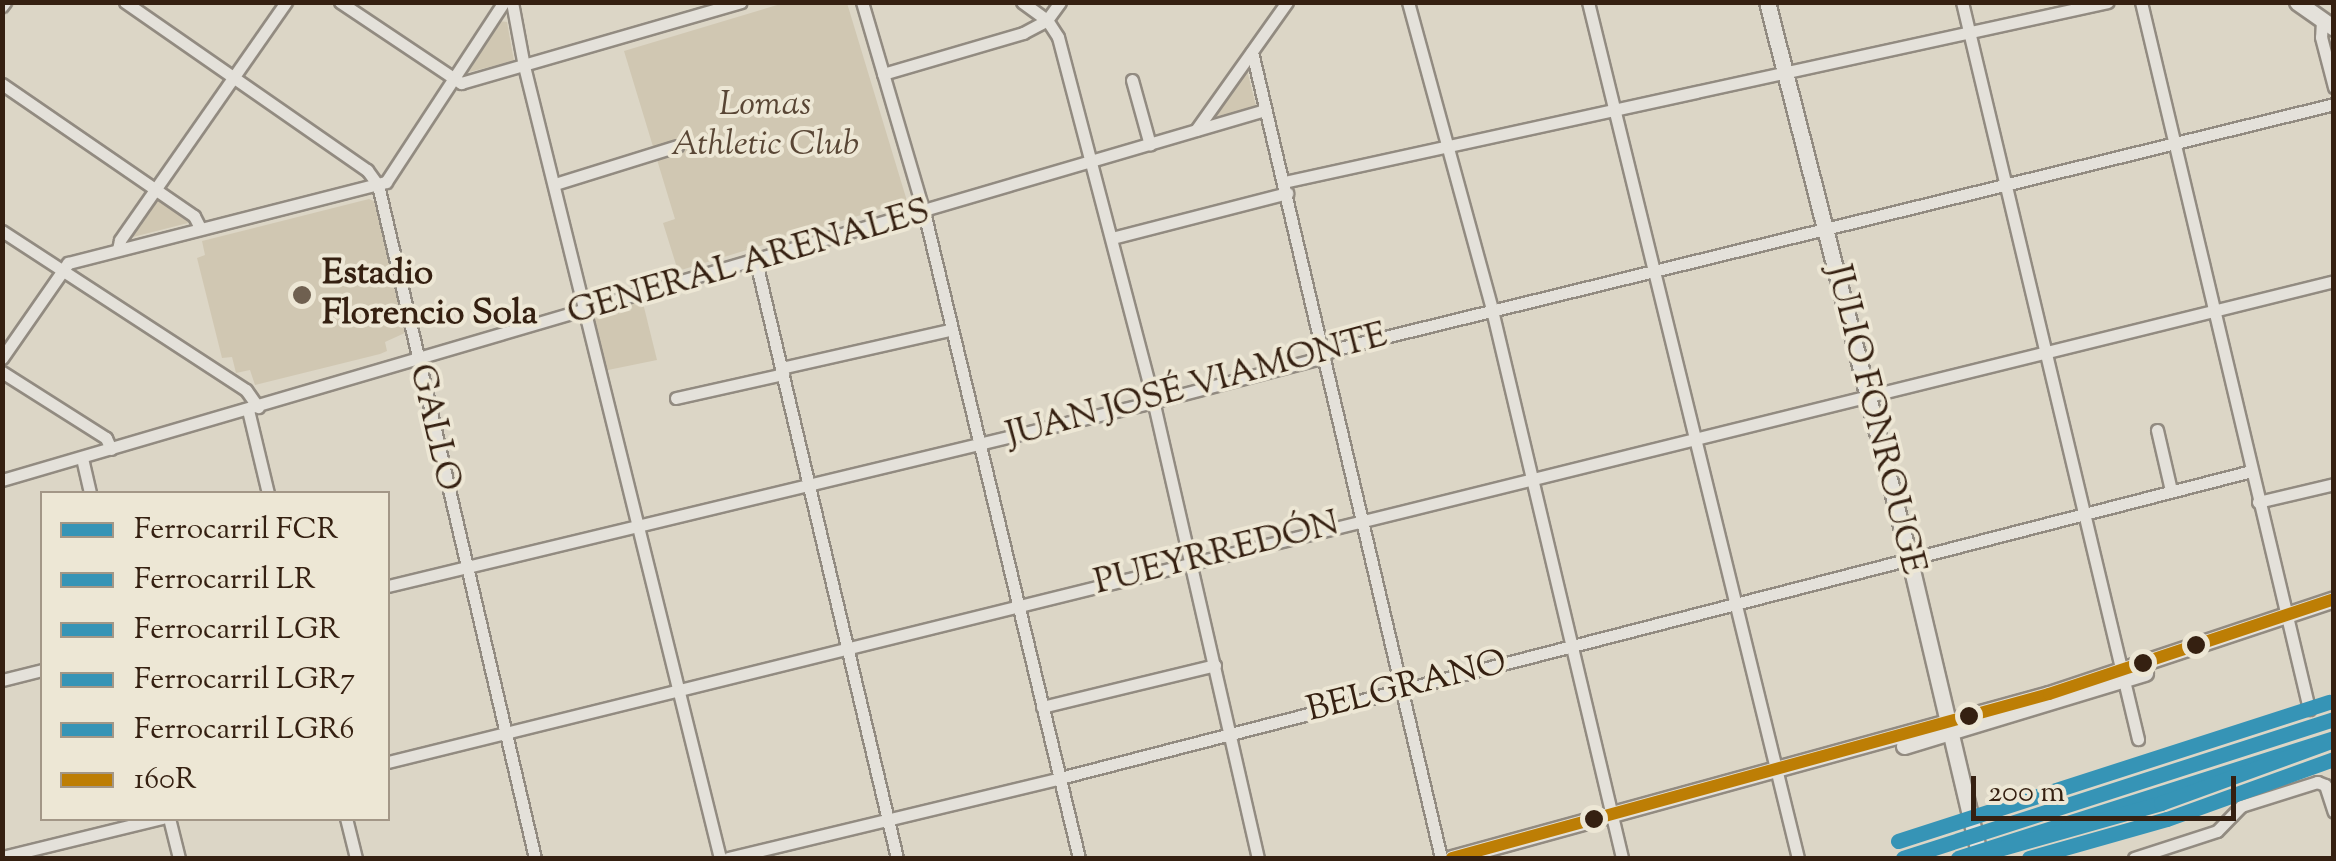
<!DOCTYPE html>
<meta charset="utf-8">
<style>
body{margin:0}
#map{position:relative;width:2336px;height:861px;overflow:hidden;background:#dcd6c6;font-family:"Sorts Mill Goudy",serif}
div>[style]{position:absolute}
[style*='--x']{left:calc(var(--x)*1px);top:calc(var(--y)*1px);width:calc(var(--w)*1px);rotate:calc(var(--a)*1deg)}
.green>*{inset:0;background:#d0c7b2}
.roads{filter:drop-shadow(2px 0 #928b81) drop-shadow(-2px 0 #928b81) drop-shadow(0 2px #928b81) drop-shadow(0 -2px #928b81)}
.street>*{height:11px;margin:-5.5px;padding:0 5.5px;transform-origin:5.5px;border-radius:5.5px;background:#e4e1da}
.secondary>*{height:15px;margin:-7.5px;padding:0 7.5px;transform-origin:7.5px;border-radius:7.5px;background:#e4e1da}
.bus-1>*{height:12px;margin:-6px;padding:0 6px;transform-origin:6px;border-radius:6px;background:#bd7e05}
.rail-1>*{height:15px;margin:-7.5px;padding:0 7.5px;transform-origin:7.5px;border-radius:7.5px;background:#3694b6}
.rail-2>*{height:15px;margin:-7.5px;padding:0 7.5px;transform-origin:7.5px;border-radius:7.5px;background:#3694b6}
.rail-3>*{height:15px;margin:-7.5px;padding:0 7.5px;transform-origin:7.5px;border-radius:7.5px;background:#3694b6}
.rail-4>*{height:15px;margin:-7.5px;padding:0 7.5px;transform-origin:7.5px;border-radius:7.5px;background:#3694b6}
.rail-5>*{height:15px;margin:-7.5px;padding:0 7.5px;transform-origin:7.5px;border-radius:7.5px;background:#3694b6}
.dots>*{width:28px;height:28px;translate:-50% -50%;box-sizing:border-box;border:5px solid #ede7d5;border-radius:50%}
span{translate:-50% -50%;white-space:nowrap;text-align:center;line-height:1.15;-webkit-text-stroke:8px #ede7d5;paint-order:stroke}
.park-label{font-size:35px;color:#594635;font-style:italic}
.street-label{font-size:35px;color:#352011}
.poi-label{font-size:35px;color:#352011;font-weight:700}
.left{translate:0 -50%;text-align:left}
.frame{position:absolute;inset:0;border:5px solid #352011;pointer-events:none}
.legend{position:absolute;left:40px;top:491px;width:350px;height:330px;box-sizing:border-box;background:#ede7d5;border:2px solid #a39787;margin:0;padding:12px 18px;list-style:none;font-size:30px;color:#352011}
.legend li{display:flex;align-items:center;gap:20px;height:50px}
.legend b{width:50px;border:2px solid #a39787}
.scale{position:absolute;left:1971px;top:776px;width:265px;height:45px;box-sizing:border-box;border:5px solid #352011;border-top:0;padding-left:12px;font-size:30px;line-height:35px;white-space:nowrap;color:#352011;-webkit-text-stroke:8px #ede7d5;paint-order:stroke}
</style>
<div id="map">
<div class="green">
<div style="clip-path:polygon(784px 3px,847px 3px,907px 201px,678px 271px,663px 223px,675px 219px,624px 51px)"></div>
<div style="clip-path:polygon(499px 21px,507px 22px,514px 61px,469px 72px)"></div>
<div style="clip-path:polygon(1247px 70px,1256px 106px,1215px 117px,1214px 113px)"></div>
<div style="clip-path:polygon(157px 198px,187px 217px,188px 223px,133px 237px)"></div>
<div style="clip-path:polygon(369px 199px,376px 202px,407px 332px,385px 342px,387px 351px,380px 354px,255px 385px,250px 370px,236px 373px,232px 357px,222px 358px,197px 258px,205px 255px,202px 241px)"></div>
<div style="clip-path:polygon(642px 299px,657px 360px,603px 371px,590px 314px)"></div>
</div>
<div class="roads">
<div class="street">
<div style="--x:125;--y:2;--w:295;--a:34.8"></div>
<div style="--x:367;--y:170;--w:19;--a:54"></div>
<div style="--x:378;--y:185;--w:691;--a:76.87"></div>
<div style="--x:340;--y:2;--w:146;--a:33.8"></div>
<div style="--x:461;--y:83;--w:291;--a:-16.1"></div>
<div style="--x:512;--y:2;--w:65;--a:79.4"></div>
<div style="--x:524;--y:66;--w:816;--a:76.1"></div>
<div style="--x:862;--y:2;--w:219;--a:73.6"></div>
<div style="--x:924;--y:212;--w:664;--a:76.51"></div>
<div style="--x:1022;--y:2;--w:31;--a:36"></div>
<div style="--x:1047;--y:20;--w:20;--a:57"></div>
<div style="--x:1058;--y:37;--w:375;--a:75.3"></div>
<div style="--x:1153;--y:400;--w:470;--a:77.1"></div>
<div style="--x:1408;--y:2;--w:319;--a:74.7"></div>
<div style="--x:1492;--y:310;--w:563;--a:76.65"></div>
<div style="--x:1588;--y:2;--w:881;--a:76.22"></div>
<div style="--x:1962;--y:2;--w:758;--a:76.57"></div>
<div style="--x:2141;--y:2;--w:727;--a:76.63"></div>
<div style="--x:2;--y:6;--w:5;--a:-53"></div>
<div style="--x:2322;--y:20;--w:17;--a:93"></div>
<div style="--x:2321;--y:37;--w:52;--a:75.4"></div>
<div style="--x:1252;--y:52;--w:828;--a:76.8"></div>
<div style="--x:883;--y:74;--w:146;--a:-16.3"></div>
<div style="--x:1023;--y:33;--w:27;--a:-28"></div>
<div style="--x:1047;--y:20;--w:22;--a:-54"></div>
<div style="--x:1132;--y:80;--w:67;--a:74.5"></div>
<div style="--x:2;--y:84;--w:233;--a:34.5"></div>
<div style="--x:194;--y:216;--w:13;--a:63"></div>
<div style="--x:1196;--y:130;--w:157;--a:-54.6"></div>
<div style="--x:1284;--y:182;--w:843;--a:-12.32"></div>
<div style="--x:555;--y:184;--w:128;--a:-17.3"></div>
<div style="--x:2;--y:231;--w:291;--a:33.1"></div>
<div style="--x:246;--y:390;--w:21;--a:55"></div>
<div style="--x:1112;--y:238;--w:181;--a:-14.4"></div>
<div style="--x:118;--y:249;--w:9;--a:-77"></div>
<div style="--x:120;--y:240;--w:290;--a:-55.1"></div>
<div style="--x:756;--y:262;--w:612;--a:76.69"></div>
<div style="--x:2;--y:358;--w:116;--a:-55.2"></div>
<div style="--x:68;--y:263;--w:328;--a:-14.3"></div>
<div style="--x:386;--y:182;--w:215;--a:-56.8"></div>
<div style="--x:781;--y:368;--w:173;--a:-12.7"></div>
<div style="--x:2;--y:372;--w:123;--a:32.4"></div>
<div style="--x:106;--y:438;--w:12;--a:66"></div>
<div style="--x:676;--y:398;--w:110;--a:-12.6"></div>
<div style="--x:248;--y:410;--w:85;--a:76.5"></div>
<div style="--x:2157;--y:430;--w:62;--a:76.9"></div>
<div style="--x:82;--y:458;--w:36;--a:77"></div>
<div style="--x:2;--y:480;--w:1316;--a:-16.33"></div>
<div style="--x:2258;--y:502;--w:78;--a:-13.3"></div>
<div style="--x:388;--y:586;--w:779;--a:-13.52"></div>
<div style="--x:1145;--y:404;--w:178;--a:-14.7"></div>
<div style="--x:1317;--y:359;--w:17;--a:-31"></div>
<div style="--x:1332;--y:350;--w:1032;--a:-13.79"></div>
<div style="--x:2;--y:680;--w:41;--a:-14"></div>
<div style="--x:1042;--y:707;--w:178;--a:-13.6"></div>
<div style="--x:388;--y:762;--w:2005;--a:-13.88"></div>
<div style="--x:169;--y:818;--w:41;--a:76"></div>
<div style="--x:346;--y:818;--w:41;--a:76"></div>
<div style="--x:2;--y:857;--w:165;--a:-13.7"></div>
<div style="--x:728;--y:858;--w:342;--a:-13.5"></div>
<div style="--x:1060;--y:778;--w:1230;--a:-14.45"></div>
<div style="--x:2134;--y:858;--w:87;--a:-18"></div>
<div style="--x:2217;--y:831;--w:35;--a:-46"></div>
<div style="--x:2241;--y:806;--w:80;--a:-17.5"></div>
<div style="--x:2317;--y:782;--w:9;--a:21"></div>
<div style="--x:2325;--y:785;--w:28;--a:72"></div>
</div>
<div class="secondary">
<div style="--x:1767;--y:2;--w:573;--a:75.65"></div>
<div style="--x:1909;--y:557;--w:309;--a:76.7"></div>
<div style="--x:2297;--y:2;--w:45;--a:35.1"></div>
<div style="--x:1904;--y:746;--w:252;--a:-16.9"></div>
<div style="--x:1452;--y:858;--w:619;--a:-15.36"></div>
<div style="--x:2049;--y:694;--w:300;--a:-18.4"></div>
</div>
</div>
<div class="bus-1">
<div style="--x:1452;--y:858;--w:619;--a:-15.36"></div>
<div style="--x:2049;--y:694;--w:300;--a:-18.4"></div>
</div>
<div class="rail-1">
<div style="--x:1903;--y:858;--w:453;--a:-17.9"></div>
</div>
<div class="rail-2">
<div style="--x:1958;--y:858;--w:395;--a:-17.7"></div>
</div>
<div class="rail-3">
<div style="--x:1898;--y:841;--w:453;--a:-17.9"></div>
</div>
<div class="rail-4">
<div style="--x:1967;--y:858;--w:202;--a:-15.8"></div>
<div style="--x:2161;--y:803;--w:184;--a:-20"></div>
</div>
<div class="rail-5">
<div style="--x:2029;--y:858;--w:143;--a:-15.8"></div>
<div style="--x:2167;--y:819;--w:177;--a:-19.8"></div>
</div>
<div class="dots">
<div style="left:302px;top:295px;background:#6f6050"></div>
<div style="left:2196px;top:645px;background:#352011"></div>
<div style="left:2143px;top:663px;background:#352011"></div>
<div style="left:1969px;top:716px;background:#352011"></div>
<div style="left:1594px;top:819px;background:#352011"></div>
</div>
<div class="park-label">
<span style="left:765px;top:126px">Lomas<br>Athletic Club</span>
</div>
<div class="street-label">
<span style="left:749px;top:264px;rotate:-16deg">GENERAL ARENALES</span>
<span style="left:1197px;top:387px;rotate:-15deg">JUAN JOSÉ VIAMONTE</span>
<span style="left:1874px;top:420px;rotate:76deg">JULIO FONROUGE</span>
<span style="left:433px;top:428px;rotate:77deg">GALLO</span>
<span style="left:1217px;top:555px;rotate:-14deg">PUEYRREDÓN</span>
<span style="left:1407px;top:688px;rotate:-14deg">BELGRANO</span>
</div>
<div class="poi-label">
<span class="left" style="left:322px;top:295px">Estadio<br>Florencio Sola</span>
</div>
<div class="frame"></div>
<ul class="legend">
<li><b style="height:12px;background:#3694b6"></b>Ferrocarril FCR</li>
<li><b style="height:12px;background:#3694b6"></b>Ferrocarril LR</li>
<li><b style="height:12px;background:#3694b6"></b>Ferrocarril LGR</li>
<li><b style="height:12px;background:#3694b6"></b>Ferrocarril LGR7</li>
<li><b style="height:12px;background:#3694b6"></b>Ferrocarril LGR6</li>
<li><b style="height:12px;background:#bd7e05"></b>160R</li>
</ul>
<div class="scale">200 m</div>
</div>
